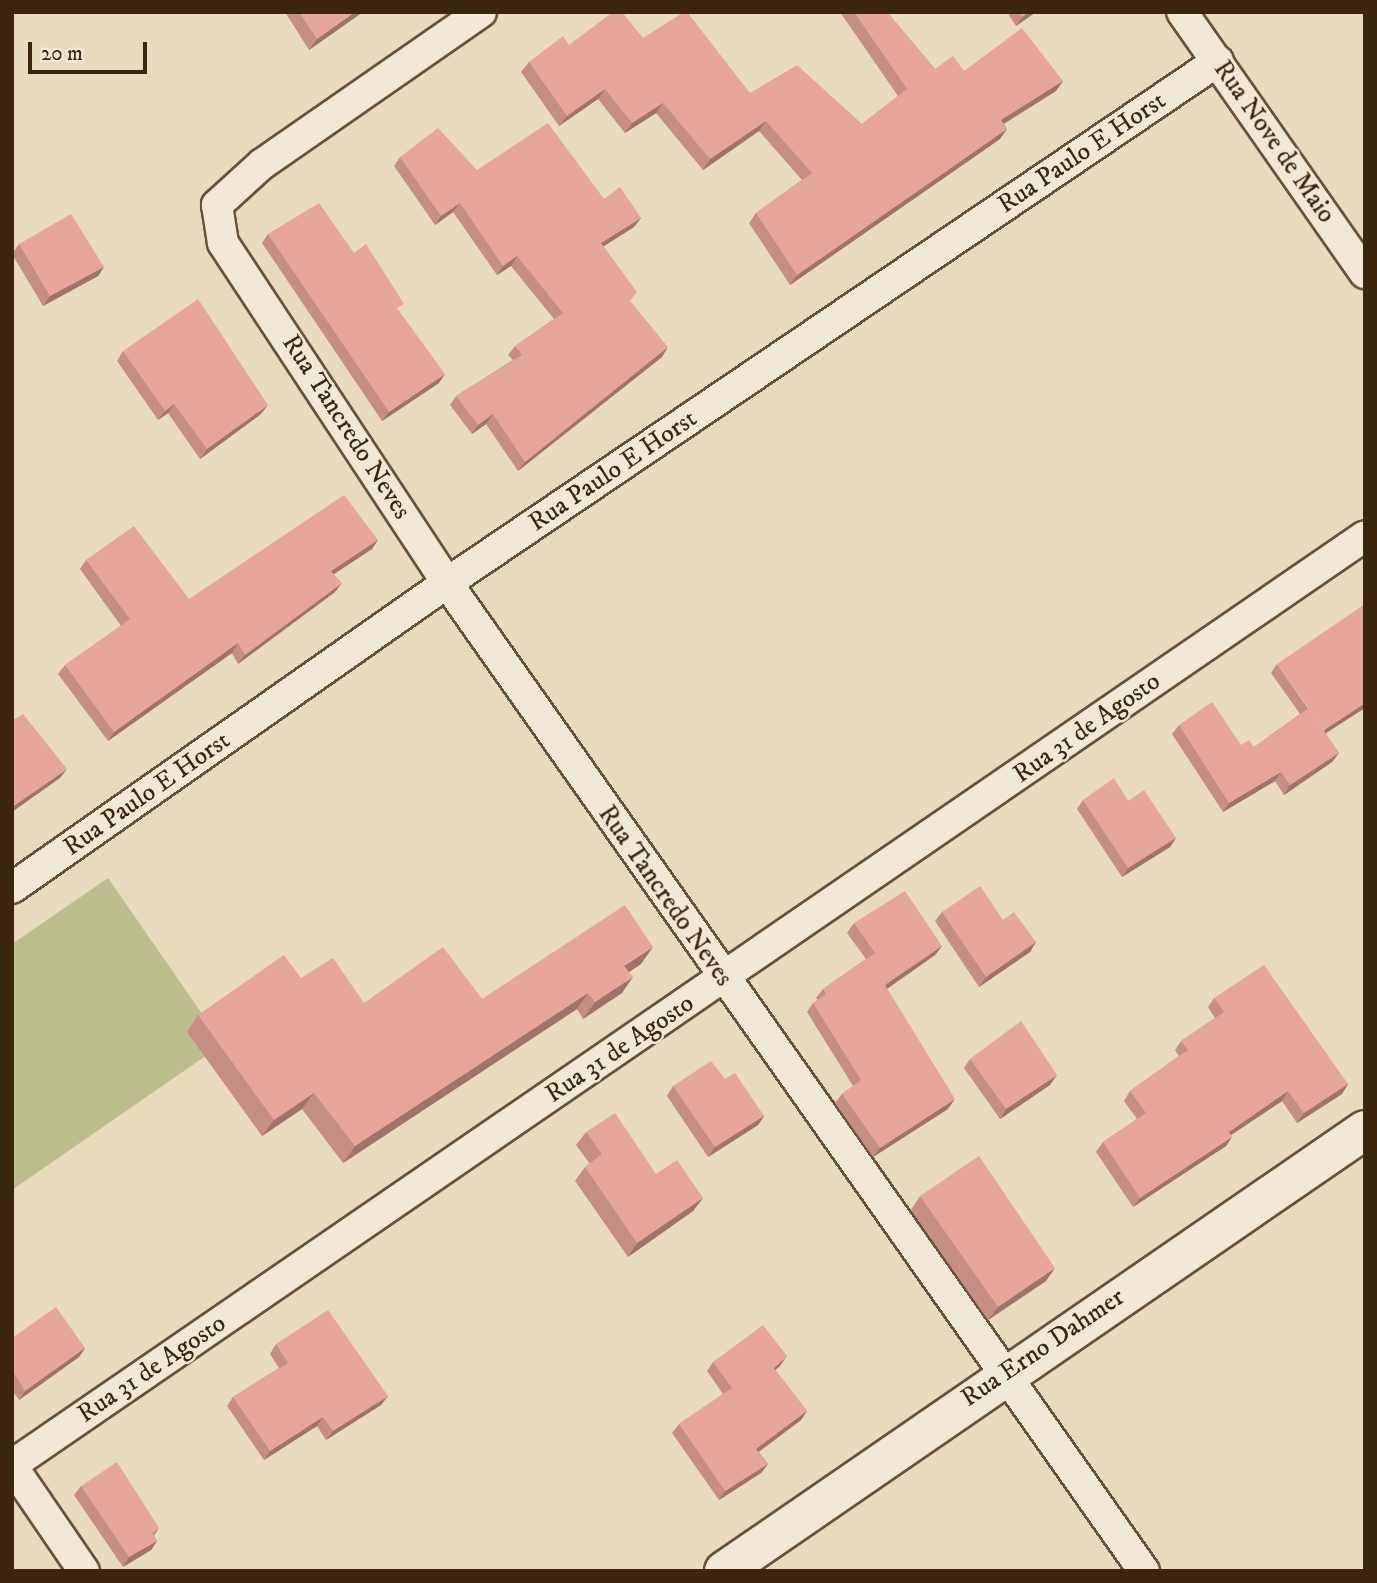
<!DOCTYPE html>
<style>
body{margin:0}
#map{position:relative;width:1377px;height:1583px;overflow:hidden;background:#e9dcbe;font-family:"IM FELL DW Pica",serif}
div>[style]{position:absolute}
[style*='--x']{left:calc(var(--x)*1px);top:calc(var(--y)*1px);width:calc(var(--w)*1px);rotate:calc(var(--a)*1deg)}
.green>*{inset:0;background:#bdbe8d}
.roads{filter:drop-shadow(2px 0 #675339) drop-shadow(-2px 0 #675339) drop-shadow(0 2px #675339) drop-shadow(0 -2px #675339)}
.street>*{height:30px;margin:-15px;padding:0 15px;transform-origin:15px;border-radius:15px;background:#f1e8d5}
.secondary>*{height:38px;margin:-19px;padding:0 19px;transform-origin:19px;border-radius:19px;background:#f1e8d5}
.wall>*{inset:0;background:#c68f84}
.shaded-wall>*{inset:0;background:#a1746b}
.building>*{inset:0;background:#e6a699}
span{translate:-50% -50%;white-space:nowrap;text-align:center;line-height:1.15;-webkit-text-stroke:5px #f1e8d5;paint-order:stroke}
.street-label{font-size:26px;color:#3c250d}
.frame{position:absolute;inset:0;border:14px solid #3c250d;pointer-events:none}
.scale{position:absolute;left:28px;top:42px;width:119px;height:32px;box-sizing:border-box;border:4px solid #3c250d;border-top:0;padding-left:9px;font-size:21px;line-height:24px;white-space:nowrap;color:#3c250d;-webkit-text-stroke:5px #f1e8d5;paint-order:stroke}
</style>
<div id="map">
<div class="green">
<div style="clip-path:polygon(108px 878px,223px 1044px,12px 1190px,12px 944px)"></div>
</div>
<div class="roads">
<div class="street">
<div style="--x:481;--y:12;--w:267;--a:145.2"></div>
<div style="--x:262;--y:164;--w:61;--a:137.7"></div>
<div style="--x:217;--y:205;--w:38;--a:81"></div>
<div style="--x:223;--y:243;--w:407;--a:56.6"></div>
<div style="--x:447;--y:583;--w:1209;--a:54.8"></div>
<div style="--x:1182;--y:12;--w:319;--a:55"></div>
<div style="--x:12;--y:888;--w:531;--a:-35.04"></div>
<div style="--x:447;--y:583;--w:931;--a:-34.1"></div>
<div style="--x:12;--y:1465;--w:1641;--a:-34.47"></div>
<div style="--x:12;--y:1466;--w:127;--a:55.6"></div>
</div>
<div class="secondary">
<div style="--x:724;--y:1571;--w:778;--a:-34.53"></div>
</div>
</div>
<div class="wall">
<div style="clip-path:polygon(285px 12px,363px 12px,309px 50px)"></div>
<div style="clip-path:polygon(840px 12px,887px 12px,935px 69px,1063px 81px,1056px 91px,1004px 124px,1007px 129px,1000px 139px,790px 285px,749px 223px,756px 213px,802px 180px,759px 131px,703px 170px,656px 113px,625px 133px,598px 99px,559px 126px,521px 72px,529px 62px,569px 45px,643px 38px,750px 93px,862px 124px,898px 96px)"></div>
<div style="clip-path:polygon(1007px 12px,1036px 12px,1016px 26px)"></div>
<div style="clip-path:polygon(400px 157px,477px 170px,604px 199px,641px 218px,634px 227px,603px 247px,630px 301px,662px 357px,518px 471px,486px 424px,472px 434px,450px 405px,456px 396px,513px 360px,508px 355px,515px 346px,554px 319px,511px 266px,497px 275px,453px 212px,435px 225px,394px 166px)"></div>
<div style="clip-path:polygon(268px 234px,399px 311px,439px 383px,382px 421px,262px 243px)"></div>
<div style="clip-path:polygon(19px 244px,104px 267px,98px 276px,43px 306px,12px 254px)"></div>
<div style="clip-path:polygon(123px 351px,261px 414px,200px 459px,168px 413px,158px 420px,117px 361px)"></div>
<div style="clip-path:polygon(378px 540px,372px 549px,334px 574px,335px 592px,238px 664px,232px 653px,108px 741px,58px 674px,65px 665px,121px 626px,80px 569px,86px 560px,189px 599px)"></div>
<div style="clip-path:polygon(1277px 664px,1339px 753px,1332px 762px,1284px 795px,1275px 781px,1223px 812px,1172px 734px,1179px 725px,1241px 745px,1254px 747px,1300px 714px,1271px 673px)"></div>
<div style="clip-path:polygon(1083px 800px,1176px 838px,1170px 847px,1122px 877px,1077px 809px)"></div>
<div style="clip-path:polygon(942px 912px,1003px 920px,1036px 942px,1030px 952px,979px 987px,935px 921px)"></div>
<div style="clip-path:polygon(854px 923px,942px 946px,935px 955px,887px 989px,948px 1109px,873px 1157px,835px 1103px,842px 1094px,853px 1086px,807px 1012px,813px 1003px,818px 1000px,816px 998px,823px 989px,866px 959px,847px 933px)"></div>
<div style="clip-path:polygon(641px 964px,629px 972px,622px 993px,583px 1019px,577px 1009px,343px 1163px,302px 1109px,262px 1136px,187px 1032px,198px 1015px,301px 978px,364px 1003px,482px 999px)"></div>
<div style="clip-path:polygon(1214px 998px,1348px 1084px,1342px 1094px,1297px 1123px,1282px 1101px,1231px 1135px,1232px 1137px,1226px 1146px,1133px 1207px,1096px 1152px,1103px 1142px,1137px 1119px,1124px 1101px,1130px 1091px,1179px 1056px,1175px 1050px,1181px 1041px,1215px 1018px,1208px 1007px)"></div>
<div style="clip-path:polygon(970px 1059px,1050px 1085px,1000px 1119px,964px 1068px)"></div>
<div style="clip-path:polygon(725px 1079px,764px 1116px,758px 1125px,708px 1157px,667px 1096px,673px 1086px)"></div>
<div style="clip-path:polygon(586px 1132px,656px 1174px,703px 1198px,693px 1211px,628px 1257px,575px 1181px,585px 1167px,590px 1164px,576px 1145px)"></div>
<div style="clip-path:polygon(920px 1196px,1046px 1281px,988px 1320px,911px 1210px)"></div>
<div style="clip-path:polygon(12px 1338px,85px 1348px,79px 1357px,19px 1400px,12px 1390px)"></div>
<div style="clip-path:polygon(276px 1344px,381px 1405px,326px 1440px,317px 1426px,264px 1460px,227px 1406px,233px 1397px,279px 1368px,270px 1354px)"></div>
<div style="clip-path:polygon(713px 1362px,780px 1366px,775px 1370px,807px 1411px,801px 1420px,759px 1452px,768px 1464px,761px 1473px,719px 1500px,672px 1433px,679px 1424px,723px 1394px,707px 1371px)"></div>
<div style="clip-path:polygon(81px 1486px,159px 1528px,154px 1536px,157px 1541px,151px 1550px,123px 1567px,74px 1495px)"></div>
</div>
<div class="shaded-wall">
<div style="clip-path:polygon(355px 12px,363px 12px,309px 50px,317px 39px)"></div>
<div style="clip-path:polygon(1029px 12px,1036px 12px,1016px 26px,1022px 17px)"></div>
<div style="clip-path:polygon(1063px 81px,1056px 91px,993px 130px,1001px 120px)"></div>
<div style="clip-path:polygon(605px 89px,598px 99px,559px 126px,567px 116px)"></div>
<div style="clip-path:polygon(663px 103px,656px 113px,625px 133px,632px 123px)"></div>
<div style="clip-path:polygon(766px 121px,759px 131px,703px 170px,710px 159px)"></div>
<div style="clip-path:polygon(1007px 129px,1000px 139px,790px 285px,797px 275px)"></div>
<div style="clip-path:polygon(460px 203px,453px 212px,435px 225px,441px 216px)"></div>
<div style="clip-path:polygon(641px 218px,634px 227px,594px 252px,601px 243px)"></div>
<div style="clip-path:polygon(517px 256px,511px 266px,497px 275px,503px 266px)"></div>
<div style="clip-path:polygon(104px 267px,98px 276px,43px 306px,50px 296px)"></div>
<div style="clip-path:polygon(668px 347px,662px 357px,518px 471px,525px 462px)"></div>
<div style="clip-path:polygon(445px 374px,439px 383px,382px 421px,389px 412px)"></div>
<div style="clip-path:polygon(174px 404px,168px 413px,158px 420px,165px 411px)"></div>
<div style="clip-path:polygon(268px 405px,261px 414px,200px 459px,207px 449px)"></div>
<div style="clip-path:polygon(493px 414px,486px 424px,472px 434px,478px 425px)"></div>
<div style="clip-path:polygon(378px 540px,372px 549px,325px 580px,331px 571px)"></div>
<div style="clip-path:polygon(342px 583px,335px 592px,238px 664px,245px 655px)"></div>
<div style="clip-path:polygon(238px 643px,232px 653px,108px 741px,114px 732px)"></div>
<div style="clip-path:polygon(1365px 703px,1365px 708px,1317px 739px,1324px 730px)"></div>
<div style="clip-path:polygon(1339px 753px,1332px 762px,1284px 795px,1290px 785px)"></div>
<div style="clip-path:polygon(67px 769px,60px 778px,12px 812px,12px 807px)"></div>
<div style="clip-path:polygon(1281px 772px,1275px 781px,1223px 812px,1229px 803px)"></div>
<div style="clip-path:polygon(1176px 838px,1170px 847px,1122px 877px,1128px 868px)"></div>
<div style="clip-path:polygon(1036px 942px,1030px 952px,979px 987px,986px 977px)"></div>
<div style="clip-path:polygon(942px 946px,935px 955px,878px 995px,885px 985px)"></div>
<div style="clip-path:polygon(653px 947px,641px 964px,613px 983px,624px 966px)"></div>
<div style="clip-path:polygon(633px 977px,622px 993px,583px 1019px,595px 1002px)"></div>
<div style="clip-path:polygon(588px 993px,577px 1009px,343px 1163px,355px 1146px)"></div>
<div style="clip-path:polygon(1057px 1075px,1050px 1085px,1000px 1119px,1006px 1109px)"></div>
<div style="clip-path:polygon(1348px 1084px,1342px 1094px,1297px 1123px,1304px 1113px)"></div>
<div style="clip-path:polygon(1288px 1091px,1282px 1101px,1222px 1141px,1229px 1132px)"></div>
<div style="clip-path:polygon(314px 1093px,302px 1109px,262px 1136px,274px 1120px)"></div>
<div style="clip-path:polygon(955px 1099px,948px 1109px,873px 1157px,880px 1148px)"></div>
<div style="clip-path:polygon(764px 1116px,758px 1125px,708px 1157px,715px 1147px)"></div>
<div style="clip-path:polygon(1232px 1137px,1226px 1146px,1133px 1207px,1140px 1198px)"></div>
<div style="clip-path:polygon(703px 1198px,693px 1211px,628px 1257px,637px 1243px)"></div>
<div style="clip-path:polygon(1055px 1268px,1046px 1281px,988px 1320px,998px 1307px)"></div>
<div style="clip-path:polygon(85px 1348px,79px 1357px,19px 1400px,25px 1391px)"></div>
<div style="clip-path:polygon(787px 1356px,780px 1366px,767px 1377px,774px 1368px)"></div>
<div style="clip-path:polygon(388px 1396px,381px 1405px,326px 1440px,333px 1431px)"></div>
<div style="clip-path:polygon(807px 1411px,801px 1420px,750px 1458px,756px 1449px)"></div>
<div style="clip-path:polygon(323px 1417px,317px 1426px,264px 1460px,270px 1451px)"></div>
<div style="clip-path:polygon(768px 1464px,761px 1473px,719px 1500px,725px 1491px)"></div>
<div style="clip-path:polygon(157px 1541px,151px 1550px,123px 1567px,129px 1557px)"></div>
</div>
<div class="building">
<div style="clip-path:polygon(299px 12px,355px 12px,317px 39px)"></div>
<div style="clip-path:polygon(613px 12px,622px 12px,643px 38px,684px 12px,687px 12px,750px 93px,797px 65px,862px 124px,907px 89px,854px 12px,887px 12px,935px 69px,953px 56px,964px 71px,1022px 28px,1063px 81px,1001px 120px,1007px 129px,797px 275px,756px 213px,812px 173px,766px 121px,710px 159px,663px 103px,632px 123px,605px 89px,567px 116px,529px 62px,563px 36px,569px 45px)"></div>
<div style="clip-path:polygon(1019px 12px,1029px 12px,1022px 17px)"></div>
<div style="clip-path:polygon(548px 123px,604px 199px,620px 187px,641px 218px,601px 243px,637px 292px,630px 301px,668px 347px,525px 462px,493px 414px,478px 425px,456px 396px,522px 355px,515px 346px,563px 313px,517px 256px,503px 266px,460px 203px,441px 216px,400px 157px,438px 128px,477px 170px)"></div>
<div style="clip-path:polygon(319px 203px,354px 253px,366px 244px,404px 304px,397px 308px,445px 374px,389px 412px,268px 234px)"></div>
<div style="clip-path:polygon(71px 214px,104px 267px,50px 296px,19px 244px)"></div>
<div style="clip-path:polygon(198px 299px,268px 405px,207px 449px,174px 404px,165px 411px,123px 351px)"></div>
<div style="clip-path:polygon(344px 495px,378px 540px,331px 571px,342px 583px,245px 655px,238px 643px,114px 732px,65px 665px,130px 619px,86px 560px,134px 526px,189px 599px)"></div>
<div style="clip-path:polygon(1365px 604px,1365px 703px,1324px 730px,1277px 664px)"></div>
<div style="clip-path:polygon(1212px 702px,1241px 745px,1249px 740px,1254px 747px,1309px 708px,1339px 753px,1290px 785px,1281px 772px,1229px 803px,1179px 725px)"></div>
<div style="clip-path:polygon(23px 714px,67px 769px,12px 807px,12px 721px)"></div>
<div style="clip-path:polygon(1114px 778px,1128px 801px,1144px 790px,1176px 838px,1128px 868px,1083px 800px)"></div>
<div style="clip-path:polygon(980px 886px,1003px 920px,1014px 912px,1036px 942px,986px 977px,942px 912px)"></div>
<div style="clip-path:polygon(905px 891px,942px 946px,885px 985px,955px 1099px,880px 1148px,842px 1094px,861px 1080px,813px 1003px,826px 994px,823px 989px,875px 953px,854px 923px)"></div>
<div style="clip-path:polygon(625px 905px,653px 947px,624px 966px,633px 977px,595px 1002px,588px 993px,355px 1146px,314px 1093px,274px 1120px,198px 1015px,284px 955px,301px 978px,333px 958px,364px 1003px,443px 947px,482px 999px)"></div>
<div style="clip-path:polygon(1264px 965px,1348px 1084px,1304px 1113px,1288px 1091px,1229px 1132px,1232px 1137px,1140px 1198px,1103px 1142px,1146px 1113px,1130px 1091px,1188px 1050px,1181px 1041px,1224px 1012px,1214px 998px)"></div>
<div style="clip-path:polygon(1021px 1021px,1057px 1075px,1006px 1109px,970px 1059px)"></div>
<div style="clip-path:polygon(711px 1061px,725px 1079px,735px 1073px,764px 1116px,715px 1147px,673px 1086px)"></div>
<div style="clip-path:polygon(615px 1113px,656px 1174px,677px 1160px,703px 1198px,637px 1243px,585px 1167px,602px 1154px,586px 1132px)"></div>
<div style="clip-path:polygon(979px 1156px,1055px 1268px,998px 1307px,920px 1196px)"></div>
<div style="clip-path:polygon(56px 1307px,85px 1348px,25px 1391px,12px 1370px,12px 1338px)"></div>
<div style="clip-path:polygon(328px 1310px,388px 1396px,333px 1431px,323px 1417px,270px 1451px,233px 1397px,288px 1363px,276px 1344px)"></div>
<div style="clip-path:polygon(763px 1325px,787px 1356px,774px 1368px,807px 1411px,756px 1449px,768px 1464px,725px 1491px,679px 1424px,732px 1388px,713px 1362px)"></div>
<div style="clip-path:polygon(117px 1462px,159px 1528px,152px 1533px,157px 1541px,129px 1557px,81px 1486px)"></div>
</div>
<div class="street-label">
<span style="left:1274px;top:142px;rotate:55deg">Rua Nove de Maio</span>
<span style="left:1082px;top:153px;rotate:-34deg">Rua Paulo E Horst</span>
<span style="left:346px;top:427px;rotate:57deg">Rua Tancredo Neves</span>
<span style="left:613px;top:471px;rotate:-34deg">Rua Paulo E Horst</span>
<span style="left:1087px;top:728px;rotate:-35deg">Rua 31 de Agosto</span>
<span style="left:147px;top:794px;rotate:-35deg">Rua Paulo E Horst</span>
<span style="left:665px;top:896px;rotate:55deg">Rua Tancredo Neves</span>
<span style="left:620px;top:1049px;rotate:-34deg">Rua 31 de Agosto</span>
<span style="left:1043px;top:1348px;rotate:-34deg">Rua Erno Dahmer</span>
<span style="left:152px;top:1369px;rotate:-34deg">Rua 31 de Agosto</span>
</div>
<div class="frame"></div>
<div class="scale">20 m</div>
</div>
